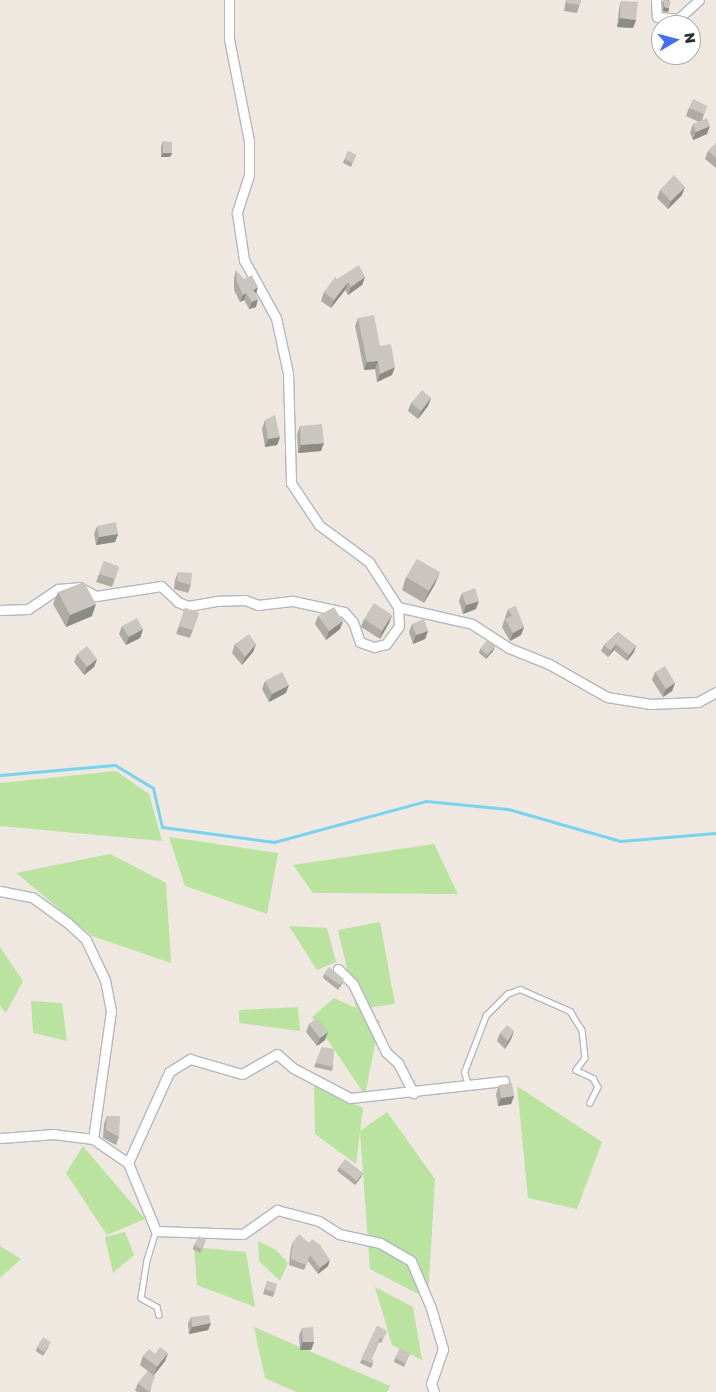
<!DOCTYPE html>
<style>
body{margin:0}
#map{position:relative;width:716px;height:1392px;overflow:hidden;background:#eee8e1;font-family:"Golos Text",sans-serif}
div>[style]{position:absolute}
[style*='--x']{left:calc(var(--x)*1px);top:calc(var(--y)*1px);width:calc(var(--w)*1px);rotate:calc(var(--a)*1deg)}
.green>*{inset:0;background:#b9e39f}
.stream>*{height:3px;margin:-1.5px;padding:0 1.5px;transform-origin:1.5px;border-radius:1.5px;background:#77d3ee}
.roads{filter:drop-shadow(1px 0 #b4b7c0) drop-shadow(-1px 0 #b4b7c0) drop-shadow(0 1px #b4b7c0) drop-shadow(0 -1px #b4b7c0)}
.service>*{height:4.5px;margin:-2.25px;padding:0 2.25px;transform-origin:2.25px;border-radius:2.25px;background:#fff}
.minor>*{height:9px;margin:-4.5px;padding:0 4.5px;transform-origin:4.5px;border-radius:4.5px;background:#fff}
.wall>*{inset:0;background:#aeaaa4}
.shaded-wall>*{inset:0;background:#8d8b86}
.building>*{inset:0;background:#cac6bf}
span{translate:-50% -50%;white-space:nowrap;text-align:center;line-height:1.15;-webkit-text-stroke:4px #fff;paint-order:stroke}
.north{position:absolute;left:651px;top:15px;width:50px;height:50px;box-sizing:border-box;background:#fff;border:1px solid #ababab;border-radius:50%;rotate:82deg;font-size:14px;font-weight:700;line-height:20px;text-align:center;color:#2e2e2e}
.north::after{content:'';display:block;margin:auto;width:18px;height:22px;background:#456df7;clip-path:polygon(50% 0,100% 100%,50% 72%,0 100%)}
</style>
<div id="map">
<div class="green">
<div style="clip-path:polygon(116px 771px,149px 794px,162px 841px,0 826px,0 783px)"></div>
<div style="clip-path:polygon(169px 837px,278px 853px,267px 914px,185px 886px)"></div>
<div style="clip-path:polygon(434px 844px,458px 894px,313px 893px,293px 865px)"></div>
<div style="clip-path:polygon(110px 854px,166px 883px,171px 963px,92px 936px,16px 873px)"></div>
<div style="clip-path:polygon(380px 922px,395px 1004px,357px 1009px,380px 1021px,365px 1095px,312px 1017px,334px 998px,356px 1008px,338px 930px)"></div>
<div style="clip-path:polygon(289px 926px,327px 928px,336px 962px,317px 970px)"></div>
<div style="clip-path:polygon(0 947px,23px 981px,6px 1013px,0 1006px)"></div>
<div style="clip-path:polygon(31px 1001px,62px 1003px,67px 1041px,33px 1033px)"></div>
<div style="clip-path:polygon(298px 1007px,300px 1031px,239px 1023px,239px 1010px)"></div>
<div style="clip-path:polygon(314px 1085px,363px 1108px,360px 1131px,387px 1112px,435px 1179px,428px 1299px,370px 1269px,360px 1132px,356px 1164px,315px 1134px)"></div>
<div style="clip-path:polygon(517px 1086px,602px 1142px,577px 1209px,528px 1198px)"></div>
<div style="clip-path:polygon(83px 1146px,145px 1219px,107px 1235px,66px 1173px)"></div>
<div style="clip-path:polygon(125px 1232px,134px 1255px,113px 1273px,105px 1237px)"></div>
<div style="clip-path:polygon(258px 1241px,276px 1250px,288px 1263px,280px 1281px,259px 1261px)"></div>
<div style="clip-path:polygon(0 1246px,21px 1259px,0 1278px)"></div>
<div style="clip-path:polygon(194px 1247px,246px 1252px,255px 1307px,197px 1285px)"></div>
<div style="clip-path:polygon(375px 1287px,413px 1307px,422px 1360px,392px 1345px)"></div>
<div style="clip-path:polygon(254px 1327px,390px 1386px,387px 1392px,296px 1392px,265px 1378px)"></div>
</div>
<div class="stream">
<div style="--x:0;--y:775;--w:115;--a:-5"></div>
<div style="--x:115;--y:765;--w:44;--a:31.2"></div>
<div style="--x:153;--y:788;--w:40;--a:77"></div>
<div style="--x:162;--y:827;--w:113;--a:7.6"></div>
<div style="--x:274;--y:842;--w:157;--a:-15.1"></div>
<div style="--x:426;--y:801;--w:82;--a:5.6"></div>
<div style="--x:508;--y:809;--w:116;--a:15.9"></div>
<div style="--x:620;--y:841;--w:96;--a:-4.8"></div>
</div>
<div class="roads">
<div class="service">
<div style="--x:468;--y:1085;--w:14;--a:-107"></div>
<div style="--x:464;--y:1072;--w:61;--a:-68.9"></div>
<div style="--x:486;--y:1015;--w:30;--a:-45"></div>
<div style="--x:507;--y:994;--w:14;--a:-21"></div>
<div style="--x:520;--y:989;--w:55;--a:23.7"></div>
<div style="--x:570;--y:1011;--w:22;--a:58"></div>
<div style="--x:582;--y:1030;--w:28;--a:84"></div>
<div style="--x:585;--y:1058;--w:15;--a:127"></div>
<div style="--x:576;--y:1070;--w:19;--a:25"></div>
<div style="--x:593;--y:1078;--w:10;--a:61"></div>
<div style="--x:598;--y:1087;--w:18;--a:117"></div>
<div style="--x:156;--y:1231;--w:30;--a:107"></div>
<div style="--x:147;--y:1260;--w:38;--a:99"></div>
<div style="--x:141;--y:1298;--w:18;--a:29"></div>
<div style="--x:157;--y:1307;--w:8;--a:76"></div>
</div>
<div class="minor">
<div style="--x:229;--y:0;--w:39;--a:90"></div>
<div style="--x:229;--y:39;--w:104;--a:78.9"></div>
<div style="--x:249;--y:141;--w:34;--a:90"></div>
<div style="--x:249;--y:175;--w:40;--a:108"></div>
<div style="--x:237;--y:213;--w:48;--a:81.5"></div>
<div style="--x:244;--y:260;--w:66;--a:61.1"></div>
<div style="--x:276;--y:318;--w:56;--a:77.7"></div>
<div style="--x:288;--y:373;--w:110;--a:88.4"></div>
<div style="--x:291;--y:483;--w:50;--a:56.3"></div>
<div style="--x:319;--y:525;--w:62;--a:36.5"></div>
<div style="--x:369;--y:562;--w:54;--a:57.2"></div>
<div style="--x:398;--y:607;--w:76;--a:12.9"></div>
<div style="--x:472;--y:624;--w:44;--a:33"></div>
<div style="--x:509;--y:648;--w:43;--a:21.8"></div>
<div style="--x:549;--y:664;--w:67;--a:29.6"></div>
<div style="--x:607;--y:697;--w:44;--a:9.2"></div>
<div style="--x:650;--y:704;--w:48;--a:-2.4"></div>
<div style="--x:698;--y:702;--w:21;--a:-29"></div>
<div style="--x:656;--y:0;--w:17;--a:87"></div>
<div style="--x:657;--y:17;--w:21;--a:5"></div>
<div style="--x:678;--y:19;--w:28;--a:-42"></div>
<div style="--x:0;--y:610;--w:28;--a:-2"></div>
<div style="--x:28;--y:609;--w:36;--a:-34"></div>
<div style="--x:58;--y:589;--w:21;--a:-5"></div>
<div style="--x:79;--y:587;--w:19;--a:28"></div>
<div style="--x:96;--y:596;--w:66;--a:-8.7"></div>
<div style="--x:161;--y:586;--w:23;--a:43"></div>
<div style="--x:178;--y:602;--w:11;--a:22"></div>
<div style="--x:188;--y:606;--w:27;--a:-10"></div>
<div style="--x:215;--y:601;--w:30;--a:-2"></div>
<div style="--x:245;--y:600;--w:14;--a:21"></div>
<div style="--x:258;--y:605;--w:35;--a:-7"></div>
<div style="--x:293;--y:601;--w:52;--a:12.2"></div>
<div style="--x:344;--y:612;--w:13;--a:48"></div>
<div style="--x:353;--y:622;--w:21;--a:71"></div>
<div style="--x:360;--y:642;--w:15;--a:20"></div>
<div style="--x:374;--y:647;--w:12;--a:-14"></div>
<div style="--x:386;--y:644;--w:22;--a:-54"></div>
<div style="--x:399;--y:626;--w:19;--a:-93"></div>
<div style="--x:0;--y:891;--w:33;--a:11"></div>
<div style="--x:32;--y:897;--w:44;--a:35.8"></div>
<div style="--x:68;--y:923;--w:25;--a:43"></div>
<div style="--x:86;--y:940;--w:44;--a:64.6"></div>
<div style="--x:105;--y:980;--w:32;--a:79"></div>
<div style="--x:111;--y:1011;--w:129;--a:98"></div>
<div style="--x:93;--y:1139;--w:38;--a:-173"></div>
<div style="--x:55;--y:1134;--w:55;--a:175.8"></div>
<div style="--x:338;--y:969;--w:21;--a:45"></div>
<div style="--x:353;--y:984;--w:76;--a:64.1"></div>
<div style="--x:386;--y:1052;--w:16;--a:43"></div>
<div style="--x:398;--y:1063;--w:34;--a:63"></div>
<div style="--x:93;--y:1139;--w:42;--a:34.4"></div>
<div style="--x:128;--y:1163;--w:74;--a:67.6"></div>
<div style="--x:156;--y:1231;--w:87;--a:2"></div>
<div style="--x:243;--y:1234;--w:42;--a:-35.2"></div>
<div style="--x:277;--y:1210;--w:43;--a:14.7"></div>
<div style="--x:319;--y:1221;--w:24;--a:33"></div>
<div style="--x:339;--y:1234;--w:42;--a:12.4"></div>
<div style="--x:380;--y:1243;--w:36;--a:30"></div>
<div style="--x:411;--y:1261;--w:51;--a:66.9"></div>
<div style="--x:431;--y:1308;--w:43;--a:73.7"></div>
<div style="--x:443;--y:1349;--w:37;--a:109"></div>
<div style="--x:431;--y:1384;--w:9;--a:69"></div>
<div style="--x:128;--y:1163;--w:100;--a:-65.7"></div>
<div style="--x:169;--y:1072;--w:25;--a:-32"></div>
<div style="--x:190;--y:1059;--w:54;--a:16.1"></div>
<div style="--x:242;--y:1074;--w:40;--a:-29.7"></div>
<div style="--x:277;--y:1054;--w:21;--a:41"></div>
<div style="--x:293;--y:1068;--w:64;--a:27.8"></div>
<div style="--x:350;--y:1098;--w:155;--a:-6.3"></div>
</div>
</div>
<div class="wall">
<div style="clip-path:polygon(566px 0,581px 0,577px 13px,564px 11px)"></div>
<div style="clip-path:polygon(664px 0,669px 0,669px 8px,668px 12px,663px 11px,662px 3px)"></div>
<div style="clip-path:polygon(621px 1px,636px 20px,633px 28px,617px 27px,619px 9px)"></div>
<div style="clip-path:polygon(707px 106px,702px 120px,707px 134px,693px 140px,690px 133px,693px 124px,699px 122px,686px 116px,689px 108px)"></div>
<div style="clip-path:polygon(163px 141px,172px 153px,170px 157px,161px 157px,161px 146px)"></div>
<div style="clip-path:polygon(716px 143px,716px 168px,705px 159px,708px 151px)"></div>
<div style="clip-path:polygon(348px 151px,356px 155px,351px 167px,343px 163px)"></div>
<div style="clip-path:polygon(660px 190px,682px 195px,668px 209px,657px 198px)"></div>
<div style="clip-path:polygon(236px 270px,255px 294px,256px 307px,249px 309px,244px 300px,240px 302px,234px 290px,234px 278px)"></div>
<div style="clip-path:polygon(365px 277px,362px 285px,348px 295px,345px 290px,331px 308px,321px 301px,324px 292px,337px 279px)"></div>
<div style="clip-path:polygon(358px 318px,380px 346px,392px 375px,377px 382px,375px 369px,364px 370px,355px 326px)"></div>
<div style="clip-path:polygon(431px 398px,428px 406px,418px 419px,408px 411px,411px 403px)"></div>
<div style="clip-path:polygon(265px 420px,280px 437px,277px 445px,265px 447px,262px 429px)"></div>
<div style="clip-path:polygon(300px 426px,321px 451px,298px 453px,297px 434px)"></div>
<div style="clip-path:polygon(97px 526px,118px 534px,115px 542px,96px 545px,94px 534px)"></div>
<div style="clip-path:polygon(104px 561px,119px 567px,112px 587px,96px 582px)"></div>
<div style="clip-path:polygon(178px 572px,191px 585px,188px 593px,174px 589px,175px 580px)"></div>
<div style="clip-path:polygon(406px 577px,435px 584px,424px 603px,402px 590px)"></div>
<div style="clip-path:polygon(58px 592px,92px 616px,66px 627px,53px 604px)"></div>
<div style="clip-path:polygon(462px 593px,476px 609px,463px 614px,459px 601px)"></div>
<div style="clip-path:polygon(185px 608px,199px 613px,190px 638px,176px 634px)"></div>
<div style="clip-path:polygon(508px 609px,524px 627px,521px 635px,510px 641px,502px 627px)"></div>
<div style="clip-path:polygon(392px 615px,389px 623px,380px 639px,361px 627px,364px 619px)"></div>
<div style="clip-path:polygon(318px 616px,343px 621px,340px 629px,326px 640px,315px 624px)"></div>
<div style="clip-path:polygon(412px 624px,428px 631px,425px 639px,413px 644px,409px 632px)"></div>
<div style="clip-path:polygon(122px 626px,143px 629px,140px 638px,126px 645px,119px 634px)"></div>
<div style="clip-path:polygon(618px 632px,636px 646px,634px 652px,627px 661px,614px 650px,608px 657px,601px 651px,604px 645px)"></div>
<div style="clip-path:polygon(235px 644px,256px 644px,253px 652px,242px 665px,232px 653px)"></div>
<div style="clip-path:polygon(480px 649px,493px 651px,486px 659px,479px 653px)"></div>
<div style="clip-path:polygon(77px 654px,97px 659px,94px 667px,84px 675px,74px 662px)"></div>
<div style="clip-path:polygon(655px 672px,675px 683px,672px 691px,663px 697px,652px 680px)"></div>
<div style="clip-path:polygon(265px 681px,286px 693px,269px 702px,262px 689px)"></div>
<div style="clip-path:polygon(324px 974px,343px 983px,338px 990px,323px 978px)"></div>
<div style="clip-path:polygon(309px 1024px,325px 1040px,317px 1046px,306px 1032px)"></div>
<div style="clip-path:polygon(514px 1031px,511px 1039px,505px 1049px,497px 1041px,500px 1033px)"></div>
<div style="clip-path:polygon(322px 1047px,333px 1067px,332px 1071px,314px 1067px)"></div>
<div style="clip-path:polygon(499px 1085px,514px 1096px,511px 1104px,498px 1106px,496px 1094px)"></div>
<div style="clip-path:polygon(107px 1116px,119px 1137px,116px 1145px,103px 1138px,104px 1124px)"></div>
<div style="clip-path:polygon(339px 1167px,363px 1173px,361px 1177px,355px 1185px,337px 1171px)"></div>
<div style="clip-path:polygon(206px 1240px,200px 1253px,193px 1249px,194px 1245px)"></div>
<div style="clip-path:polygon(293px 1242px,328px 1266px,318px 1274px,308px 1261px,304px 1270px,289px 1265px,291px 1247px)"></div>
<div style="clip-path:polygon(267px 1281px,277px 1284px,273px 1297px,263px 1294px)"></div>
<div style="clip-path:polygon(191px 1317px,211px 1323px,208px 1330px,189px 1334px,188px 1324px)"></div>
<div style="clip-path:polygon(377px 1326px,387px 1331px,381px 1343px,379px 1342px,372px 1358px,373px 1364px,371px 1368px,360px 1363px)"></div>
<div style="clip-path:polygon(302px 1328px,314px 1342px,311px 1350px,300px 1350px,299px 1336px)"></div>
<div style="clip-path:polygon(49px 1346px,43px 1356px,36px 1351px,37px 1347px)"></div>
<div style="clip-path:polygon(168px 1353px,165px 1361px,154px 1375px,150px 1392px,137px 1392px,135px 1390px,138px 1383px,148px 1371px,140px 1365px,143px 1356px,155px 1354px)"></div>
<div style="clip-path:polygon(410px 1353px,404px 1367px,394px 1362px,395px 1358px)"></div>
</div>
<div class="shaded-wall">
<div style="clip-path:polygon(664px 7px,669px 8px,668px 12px,663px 11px)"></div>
<div style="clip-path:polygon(620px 18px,636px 20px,633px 28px,617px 27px)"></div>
<div style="clip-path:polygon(710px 126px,707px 134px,693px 140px,696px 132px)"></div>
<div style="clip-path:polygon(163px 153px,172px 153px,170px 157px,161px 157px)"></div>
<div style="clip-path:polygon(685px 187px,682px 195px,668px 209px,671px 201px)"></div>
<div style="clip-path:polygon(365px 277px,362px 285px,348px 295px,351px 287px)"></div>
<div style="clip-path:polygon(348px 282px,345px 290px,331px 308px,334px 300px)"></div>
<div style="clip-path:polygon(258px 287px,256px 294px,253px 290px)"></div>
<div style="clip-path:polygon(246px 293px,244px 300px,240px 302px,243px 295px)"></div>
<div style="clip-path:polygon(258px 299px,256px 307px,249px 309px,252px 302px)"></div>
<div style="clip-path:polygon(378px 361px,375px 369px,364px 370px,367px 362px)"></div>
<div style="clip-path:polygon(395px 367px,392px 375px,377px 382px,380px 374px)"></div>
<div style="clip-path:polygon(431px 398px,428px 406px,418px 419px,421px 411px)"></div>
<div style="clip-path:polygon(280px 437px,277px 445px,265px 447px,268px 439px)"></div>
<div style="clip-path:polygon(324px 443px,321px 451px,298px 453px,301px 445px)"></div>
<div style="clip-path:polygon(118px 534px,115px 542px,96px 545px,99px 537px)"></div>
<div style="clip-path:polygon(440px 572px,435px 584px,424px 603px,429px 591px)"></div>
<div style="clip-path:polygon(479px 601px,476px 609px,463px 614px,466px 605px)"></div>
<div style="clip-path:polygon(96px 604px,92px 616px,66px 627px,70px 615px)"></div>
<div style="clip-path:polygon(392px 615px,389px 623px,380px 639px,382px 631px)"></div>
<div style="clip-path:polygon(343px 621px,340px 629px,326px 640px,329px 631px)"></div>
<div style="clip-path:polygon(524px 627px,521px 635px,510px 641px,513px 633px)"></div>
<div style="clip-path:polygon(143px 629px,140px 638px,126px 645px,129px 637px)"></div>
<div style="clip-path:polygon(428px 631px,425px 639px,413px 644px,416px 635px)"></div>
<div style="clip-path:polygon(256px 644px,253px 652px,242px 665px,245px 657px)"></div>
<div style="clip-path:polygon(616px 644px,614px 650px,608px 657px,611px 651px)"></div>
<div style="clip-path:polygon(495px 646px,493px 651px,486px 659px,488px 655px)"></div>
<div style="clip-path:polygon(636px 646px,634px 652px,627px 661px,629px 655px)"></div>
<div style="clip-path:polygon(97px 659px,94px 667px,84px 675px,87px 667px)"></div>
<div style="clip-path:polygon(675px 683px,672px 691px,663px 697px,666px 689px)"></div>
<div style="clip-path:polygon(289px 685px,286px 693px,269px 702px,272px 694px)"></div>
<div style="clip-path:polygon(514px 1031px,511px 1039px,505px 1049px,508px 1041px)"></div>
<div style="clip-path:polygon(328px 1032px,325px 1040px,317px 1046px,320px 1038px)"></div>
<div style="clip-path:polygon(514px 1096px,511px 1104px,498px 1106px,501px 1098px)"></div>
<div style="clip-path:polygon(363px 1173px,361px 1177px,355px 1185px,357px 1181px)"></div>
<div style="clip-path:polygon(330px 1260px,328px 1266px,318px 1274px,320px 1268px)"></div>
<div style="clip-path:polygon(211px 1323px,208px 1330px,189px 1334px,192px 1327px)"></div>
<div style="clip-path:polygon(303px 1342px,314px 1342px,311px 1350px,300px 1350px)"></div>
<div style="clip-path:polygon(168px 1353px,165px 1361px,154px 1375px,157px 1367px)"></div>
</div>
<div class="building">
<div style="clip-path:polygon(567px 0,581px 0,580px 5px,567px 3px)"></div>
<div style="clip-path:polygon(664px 0,671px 1px,669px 8px,664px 7px)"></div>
<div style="clip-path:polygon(621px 1px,638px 2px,636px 20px,620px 18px)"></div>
<div style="clip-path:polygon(693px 99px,707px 106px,704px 114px,689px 108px)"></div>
<div style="clip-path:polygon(707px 118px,710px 126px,696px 132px,693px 124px)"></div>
<div style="clip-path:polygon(163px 141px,172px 142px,172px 153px,163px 153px)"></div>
<div style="clip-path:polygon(716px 143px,716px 158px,708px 151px)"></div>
<div style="clip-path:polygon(348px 151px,356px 155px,353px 163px,345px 159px)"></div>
<div style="clip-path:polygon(674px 175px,685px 187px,671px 201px,660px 190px)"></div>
<div style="clip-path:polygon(359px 265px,365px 277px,351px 287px,348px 282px,334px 300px,324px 292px,335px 277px,337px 279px)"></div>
<div style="clip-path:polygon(236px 270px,244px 279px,252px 275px,258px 287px,253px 290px,258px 299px,252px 302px,246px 293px,243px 295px,237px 282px)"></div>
<div style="clip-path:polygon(374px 315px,380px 346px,391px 344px,395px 367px,380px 374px,378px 361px,367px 362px,358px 318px)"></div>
<div style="clip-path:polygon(422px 390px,431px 398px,421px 411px,411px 403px)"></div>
<div style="clip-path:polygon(275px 415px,280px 437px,268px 439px,265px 420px)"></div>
<div style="clip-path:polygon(322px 424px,324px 443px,301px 445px,300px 426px)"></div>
<div style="clip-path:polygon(116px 522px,118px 534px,99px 537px,97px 526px)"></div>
<div style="clip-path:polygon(417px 559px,440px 572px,429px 591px,406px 577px)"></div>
<div style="clip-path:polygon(104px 561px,119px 567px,115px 579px,99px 574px)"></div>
<div style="clip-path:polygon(178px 572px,192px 573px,191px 585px,177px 581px)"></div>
<div style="clip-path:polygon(84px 582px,96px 604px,70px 615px,58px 592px)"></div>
<div style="clip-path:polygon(475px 588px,479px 601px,466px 605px,462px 593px)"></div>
<div style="clip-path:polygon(374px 603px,392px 615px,382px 631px,364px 619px)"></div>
<div style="clip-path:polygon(516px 606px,524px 627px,513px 633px,505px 619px,512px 616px,508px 609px)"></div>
<div style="clip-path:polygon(334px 607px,343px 621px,329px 631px,318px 616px)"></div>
<div style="clip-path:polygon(185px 608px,199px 613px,193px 630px,179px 626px)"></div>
<div style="clip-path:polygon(137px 618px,143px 629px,129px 637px,122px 626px)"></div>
<div style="clip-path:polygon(424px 619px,428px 631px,416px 635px,412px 624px)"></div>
<div style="clip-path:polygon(618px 632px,636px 646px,629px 655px,616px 644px,611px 651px,604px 645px)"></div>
<div style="clip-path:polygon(249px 634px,256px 644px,245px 657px,235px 644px)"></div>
<div style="clip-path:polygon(487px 640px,495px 646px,488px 655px,480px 649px)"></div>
<div style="clip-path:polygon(87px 646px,97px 659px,87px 667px,77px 654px)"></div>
<div style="clip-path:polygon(665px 666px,675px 683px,666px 689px,655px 672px)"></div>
<div style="clip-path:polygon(282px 672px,289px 685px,272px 694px,265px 681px)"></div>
<div style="clip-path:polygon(329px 967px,344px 979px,340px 985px,324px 974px)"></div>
<div style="clip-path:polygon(317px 1018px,328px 1032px,320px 1038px,309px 1024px)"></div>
<div style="clip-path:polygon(507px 1025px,514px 1031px,508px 1041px,500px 1033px)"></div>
<div style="clip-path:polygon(322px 1047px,334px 1049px,333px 1067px,316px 1063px)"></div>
<div style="clip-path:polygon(512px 1083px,514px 1096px,501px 1098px,499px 1085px)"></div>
<div style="clip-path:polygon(107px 1116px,120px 1116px,119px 1137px,106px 1130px)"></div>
<div style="clip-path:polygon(345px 1159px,363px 1173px,357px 1181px,339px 1167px)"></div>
<div style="clip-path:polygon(299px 1234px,309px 1243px,312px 1239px,320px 1245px,330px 1260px,320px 1268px,310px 1255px,306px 1265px,291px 1259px,293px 1242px)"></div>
<div style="clip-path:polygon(199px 1236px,206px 1240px,201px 1249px,194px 1245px)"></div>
<div style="clip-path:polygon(267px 1281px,277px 1284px,275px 1292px,264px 1289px)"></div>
<div style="clip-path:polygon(209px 1315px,211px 1323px,192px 1327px,191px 1317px)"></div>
<div style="clip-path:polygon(377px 1326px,387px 1331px,383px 1339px,380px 1338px,372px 1357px,373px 1364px,361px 1359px)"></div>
<div style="clip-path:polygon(313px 1327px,314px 1342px,303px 1342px,302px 1328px)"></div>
<div style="clip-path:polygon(43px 1337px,51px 1342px,44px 1352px,37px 1347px)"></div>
<div style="clip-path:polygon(160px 1347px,168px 1353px,157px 1367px,143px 1356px,149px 1349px,155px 1354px)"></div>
<div style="clip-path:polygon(400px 1348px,410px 1353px,405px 1363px,395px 1358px)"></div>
<div style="clip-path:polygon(148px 1371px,155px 1377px,149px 1392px,138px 1383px)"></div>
</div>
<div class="north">N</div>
</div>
